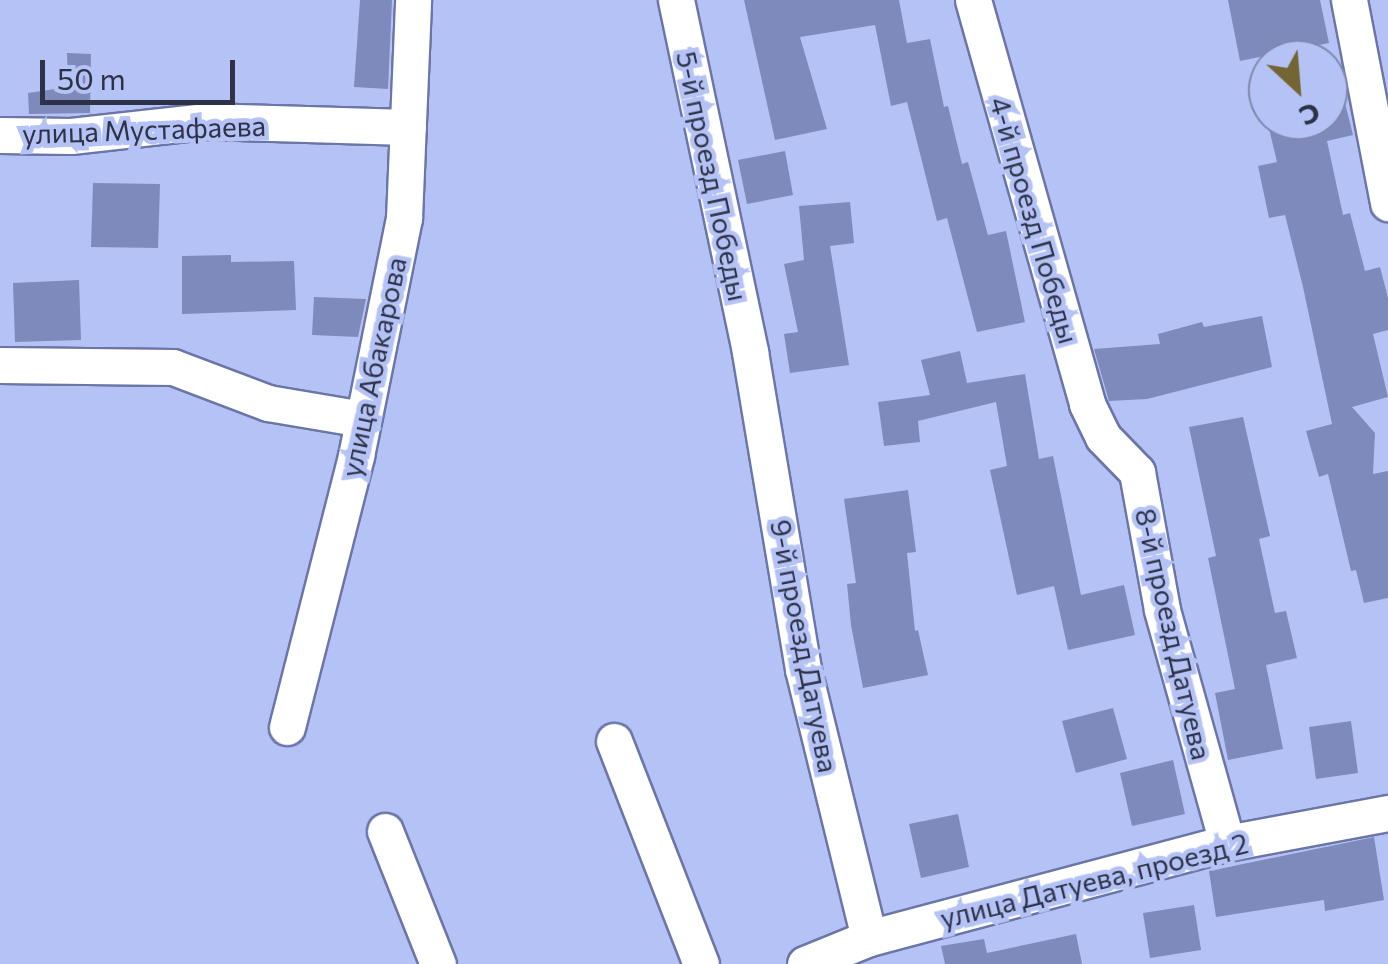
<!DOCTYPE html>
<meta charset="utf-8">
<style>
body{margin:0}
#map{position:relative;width:1388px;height:964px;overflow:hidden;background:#b5c2f6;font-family:Commissioner,sans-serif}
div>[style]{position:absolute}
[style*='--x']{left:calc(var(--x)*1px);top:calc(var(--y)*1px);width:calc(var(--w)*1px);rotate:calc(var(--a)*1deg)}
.building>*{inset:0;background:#7f8abc}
.roads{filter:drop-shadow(2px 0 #6b76a6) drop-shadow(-2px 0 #6b76a6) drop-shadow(0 2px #6b76a6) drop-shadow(0 -2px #6b76a6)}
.minor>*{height:35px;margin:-17.5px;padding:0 17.5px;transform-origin:17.5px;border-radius:17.5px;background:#fff}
span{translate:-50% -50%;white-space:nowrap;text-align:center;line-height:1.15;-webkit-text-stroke:9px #b5c2f6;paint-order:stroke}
.street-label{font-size:28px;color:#2d3247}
.north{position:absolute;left:1248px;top:40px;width:100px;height:100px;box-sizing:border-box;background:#b5c2f6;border:2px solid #7f88b0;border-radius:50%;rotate:154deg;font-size:28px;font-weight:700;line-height:40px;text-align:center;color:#2d3247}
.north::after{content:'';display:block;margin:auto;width:35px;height:45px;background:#746633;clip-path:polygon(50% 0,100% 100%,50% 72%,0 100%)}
.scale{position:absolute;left:40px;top:60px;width:195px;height:45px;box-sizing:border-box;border:5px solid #2d3247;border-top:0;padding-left:12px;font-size:30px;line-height:35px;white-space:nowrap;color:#2d3247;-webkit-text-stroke:8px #b5c2f6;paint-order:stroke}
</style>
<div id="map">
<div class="building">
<div style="clip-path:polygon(360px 0,392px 0,388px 89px,354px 87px)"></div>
<div style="clip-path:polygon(744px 0,899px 0,907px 43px,930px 39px,944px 107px,948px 106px,962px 164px,968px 162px,988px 235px,1006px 231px,1025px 322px,977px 332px,947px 218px,937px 221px,907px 102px,891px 106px,875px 25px,800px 37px,827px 129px,775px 140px)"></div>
<div style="clip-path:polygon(1228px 0,1320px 0,1329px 43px,1240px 61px)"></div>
<div style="clip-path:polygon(67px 53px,91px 54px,90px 113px,29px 114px,28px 93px,68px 87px)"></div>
<div style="clip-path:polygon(1337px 71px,1353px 135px,1327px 141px,1343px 215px,1350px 213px,1365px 271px,1380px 267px,1388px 298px,1388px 330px,1373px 334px,1388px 397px,1352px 407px,1375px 433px,1373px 474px,1388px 471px,1388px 598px,1364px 603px,1356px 570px,1351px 571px,1328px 474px,1319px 477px,1306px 431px,1332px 424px,1303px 287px,1285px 215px,1269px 218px,1258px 166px,1277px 162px,1267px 120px,1328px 120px,1328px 72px)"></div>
<div style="clip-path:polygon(785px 151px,793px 195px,747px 204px,738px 160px)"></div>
<div style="clip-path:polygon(93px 183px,160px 184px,158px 248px,91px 247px)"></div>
<div style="clip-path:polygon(850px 202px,854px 243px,830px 246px,849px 365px,790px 373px,784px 334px,798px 332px,784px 264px,804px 260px,799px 206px)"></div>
<div style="clip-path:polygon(231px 255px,231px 262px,294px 261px,296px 310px,182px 314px,182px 256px)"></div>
<div style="clip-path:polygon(79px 280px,81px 340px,15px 342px,13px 283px)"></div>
<div style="clip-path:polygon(314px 297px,366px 299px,358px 337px,312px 335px)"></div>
<div style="clip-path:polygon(1262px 316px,1272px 367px,1147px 399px,1109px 401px,1094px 349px,1160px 344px,1158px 334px,1202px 322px,1204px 327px)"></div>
<div style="clip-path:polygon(960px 351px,967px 383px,1025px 374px,1039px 459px,1053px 456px,1081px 595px,1124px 585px,1135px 635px,1068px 650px,1054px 586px,1017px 595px,990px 470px,1007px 466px,996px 402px,918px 421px,920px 442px,884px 446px,878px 402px,930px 395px,921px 360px)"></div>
<div style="clip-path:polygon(1243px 417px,1270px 536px,1259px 539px,1275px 613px,1286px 611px,1297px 658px,1266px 665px,1283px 749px,1228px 760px,1215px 693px,1235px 689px,1208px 558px,1216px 556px,1189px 427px)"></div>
<div style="clip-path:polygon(908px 490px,916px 552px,907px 553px,915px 631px,918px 630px,928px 675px,863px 688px,851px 625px,847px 584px,856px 583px,844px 499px)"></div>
<div style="clip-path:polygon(1113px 708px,1127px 759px,1076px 773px,1062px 721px)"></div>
<div style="clip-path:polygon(1351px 721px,1358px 773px,1316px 779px,1309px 727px)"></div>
<div style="clip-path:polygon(1173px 760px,1185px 814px,1132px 826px,1120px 773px)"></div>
<div style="clip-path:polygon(958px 814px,969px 867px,921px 878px,909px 824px)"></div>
<div style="clip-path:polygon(1374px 837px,1384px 900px,1325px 911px,1324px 900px,1216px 917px,1209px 871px)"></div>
<div style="clip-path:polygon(1194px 905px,1201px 950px,1150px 958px,1143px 913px)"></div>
<div style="clip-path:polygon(1076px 934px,1082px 964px,945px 964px,941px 946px,984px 939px,987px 953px)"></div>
</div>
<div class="roads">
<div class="minor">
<div style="--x:676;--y:0;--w:360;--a:78.1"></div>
<div style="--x:750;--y:352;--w:321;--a:80.5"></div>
<div style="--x:803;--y:669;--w:277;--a:76.2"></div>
<div style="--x:973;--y:0;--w:420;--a:74.2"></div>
<div style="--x:1087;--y:404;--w:37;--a:64"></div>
<div style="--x:1103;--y:437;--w:49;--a:45.8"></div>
<div style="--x:1137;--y:472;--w:140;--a:79.7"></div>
<div style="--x:1162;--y:610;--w:242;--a:74.4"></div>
<div style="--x:1349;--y:0;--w:207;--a:79.1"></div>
<div style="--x:0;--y:135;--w:71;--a:0.8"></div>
<div style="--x:71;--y:136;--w:134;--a:-6.4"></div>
<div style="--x:204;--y:121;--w:204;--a:1.7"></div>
<div style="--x:0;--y:365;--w:173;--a:0.7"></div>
<div style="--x:173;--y:367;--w:102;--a:20.8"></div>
<div style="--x:268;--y:403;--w:96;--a:9.6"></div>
<div style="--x:287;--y:727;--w:280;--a:-75.7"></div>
<div style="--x:356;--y:456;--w:243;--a:-78.6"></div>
<div style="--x:404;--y:218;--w:218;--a:-87.6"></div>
<div style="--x:614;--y:741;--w:239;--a:68.7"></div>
<div style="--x:385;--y:831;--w:143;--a:68.3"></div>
<div style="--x:805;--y:964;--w:69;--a:-22.1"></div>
<div style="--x:869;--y:938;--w:370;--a:-14.9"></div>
<div style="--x:1227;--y:843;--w:164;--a:-10.6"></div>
</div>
</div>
<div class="street-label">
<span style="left:144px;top:129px;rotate:-2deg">улица Мустафаева</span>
<span style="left:713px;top:176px;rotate:78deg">5-й проезд Победы</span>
<span style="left:1035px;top:220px;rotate:74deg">4-й проезд Победы</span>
<span style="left:373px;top:367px;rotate:-78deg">улица Абакарова</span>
<span style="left:1174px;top:634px;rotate:77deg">8-й проезд Датуева</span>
<span style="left:805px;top:646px;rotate:79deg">9-й проезд Датуева</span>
<span style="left:1094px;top:880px;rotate:-14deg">улица Датуева, проезд 2</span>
</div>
<div class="north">С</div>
<div class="scale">50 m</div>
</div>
